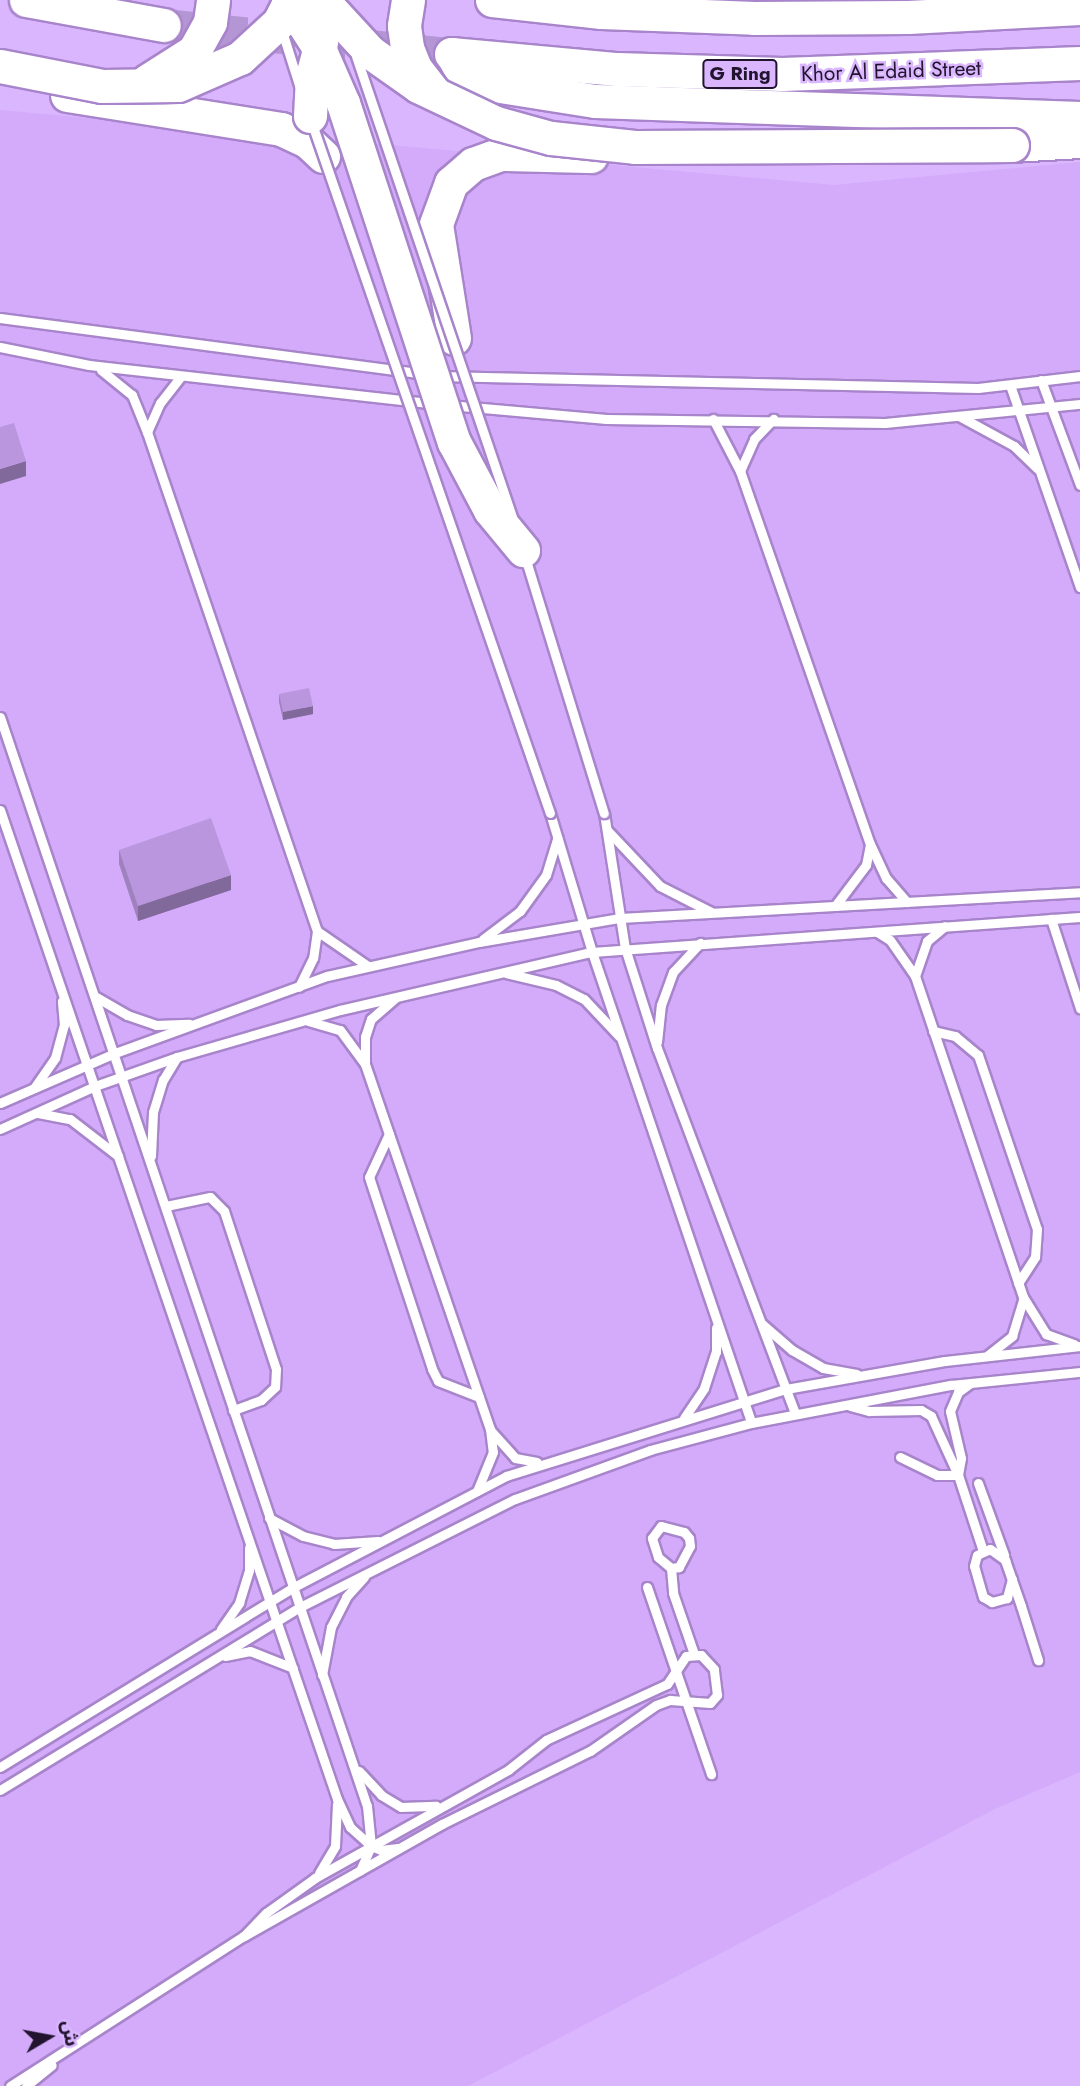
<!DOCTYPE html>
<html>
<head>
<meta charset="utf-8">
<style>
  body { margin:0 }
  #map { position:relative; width:1080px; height:2086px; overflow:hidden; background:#dab6ff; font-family:Jost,"Noto Sans Arabic",sans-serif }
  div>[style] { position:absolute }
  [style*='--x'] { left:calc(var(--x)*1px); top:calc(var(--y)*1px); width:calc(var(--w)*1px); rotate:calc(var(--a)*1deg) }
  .built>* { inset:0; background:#d3abfa }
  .motorway-tunnel>* { height:33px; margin-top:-16.5px; transform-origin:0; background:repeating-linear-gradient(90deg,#b596d5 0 33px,transparent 0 50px) }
  .roads { filter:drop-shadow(2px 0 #a885cb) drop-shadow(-2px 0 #a885cb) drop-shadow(0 2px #a885cb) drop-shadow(0 -2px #a885cb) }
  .service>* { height:9px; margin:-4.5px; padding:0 4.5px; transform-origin:4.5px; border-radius:4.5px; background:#fff }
  .motorway>* { height:33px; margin:-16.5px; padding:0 16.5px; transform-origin:16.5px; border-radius:16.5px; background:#fff }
  .bridges { filter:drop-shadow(2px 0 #a885cb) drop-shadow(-2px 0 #a885cb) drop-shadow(0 2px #a885cb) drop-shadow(0 -2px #a885cb) }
  .service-bridge>* { height:9px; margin:-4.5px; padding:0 4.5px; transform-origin:4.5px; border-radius:4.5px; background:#fff }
  .motorway-bridge>* { height:33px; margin:-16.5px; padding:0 16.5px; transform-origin:16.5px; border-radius:16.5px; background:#fff }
  .wall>* { inset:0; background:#9f81be }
  .shaded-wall>* { inset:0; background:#82699b }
  .building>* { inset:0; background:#b996dd }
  span { translate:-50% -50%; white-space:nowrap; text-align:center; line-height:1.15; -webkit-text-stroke:5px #dab6ff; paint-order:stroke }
  .shield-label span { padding:2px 5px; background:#dab6ff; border:2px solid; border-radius:5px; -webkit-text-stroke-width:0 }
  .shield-label { font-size:19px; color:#22142f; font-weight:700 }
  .street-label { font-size:21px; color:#22142f }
  .north { position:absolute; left:14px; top:2002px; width:70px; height:70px; -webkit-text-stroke:5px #dab6ff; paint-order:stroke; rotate:80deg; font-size:19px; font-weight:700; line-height:28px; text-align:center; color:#22142f }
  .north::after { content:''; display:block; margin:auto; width:24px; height:32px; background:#22142f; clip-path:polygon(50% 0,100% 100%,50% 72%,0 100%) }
</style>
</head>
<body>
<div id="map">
  <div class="built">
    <div style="clip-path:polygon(0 110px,834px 185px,1080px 162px,1080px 1772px,995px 1809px,468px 2086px,0 2086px)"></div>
  </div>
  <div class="motorway-tunnel">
    <div style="--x:164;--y:25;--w:288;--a:5.8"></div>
  </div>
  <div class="roads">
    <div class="service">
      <div style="--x:0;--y:318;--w:429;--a:7.5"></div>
      <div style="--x:0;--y:347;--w:91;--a:11.4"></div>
      <div style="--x:89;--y:365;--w:348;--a:6.4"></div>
      <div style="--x:101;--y:370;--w:40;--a:39"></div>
      <div style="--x:132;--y:395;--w:40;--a:68"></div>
      <div style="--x:147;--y:432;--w:527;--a:71.19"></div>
      <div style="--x:317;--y:931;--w:27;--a:98"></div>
      <div style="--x:313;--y:958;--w:32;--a:116"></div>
      <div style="--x:439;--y:376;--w:539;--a:1.28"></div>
      <div style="--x:978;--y:388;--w:103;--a:-6.7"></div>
      <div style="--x:1041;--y:380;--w:112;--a:69.6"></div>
      <div style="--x:1010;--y:385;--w:214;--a:70.9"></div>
      <div style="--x:449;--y:405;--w:158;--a:5.1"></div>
      <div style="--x:606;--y:419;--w:279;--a:0.8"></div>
      <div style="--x:885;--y:423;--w:196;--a:-5.6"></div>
      <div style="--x:959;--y:416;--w:63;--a:28.6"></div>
      <div style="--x:1014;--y:446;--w:32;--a:44"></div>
      <div style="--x:713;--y:419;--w:59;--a:62.6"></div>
      <div style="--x:740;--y:471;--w:395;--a:70.8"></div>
      <div style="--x:870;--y:844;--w:38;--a:65"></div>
      <div style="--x:886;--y:878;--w:32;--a:49"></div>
      <div style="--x:147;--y:432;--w:32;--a:-66"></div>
      <div style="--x:160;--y:403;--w:33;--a:-52"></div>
      <div style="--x:740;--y:471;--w:35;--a:-66"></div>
      <div style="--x:754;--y:439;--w:28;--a:-46"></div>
      <div style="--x:0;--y:717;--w:1149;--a:71.38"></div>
      <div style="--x:367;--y:1806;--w:40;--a:84.3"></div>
      <div style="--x:371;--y:1846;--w:27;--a:114"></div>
      <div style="--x:0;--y:810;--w:1045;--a:71.18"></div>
      <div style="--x:337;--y:1799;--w:31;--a:65"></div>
      <div style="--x:350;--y:1827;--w:28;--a:42"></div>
      <div style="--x:371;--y:1846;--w:11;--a:22"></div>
      <div style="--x:381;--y:1850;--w:17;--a:-7"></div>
      <div style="--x:550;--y:813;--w:145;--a:73.2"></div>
      <div style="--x:592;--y:952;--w:497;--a:71.3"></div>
      <div style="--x:604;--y:813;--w:137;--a:81.2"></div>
      <div style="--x:625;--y:948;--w:105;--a:72.3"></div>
      <div style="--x:657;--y:1048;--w:391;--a:69.3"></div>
      <div style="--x:608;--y:831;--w:76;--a:46.6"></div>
      <div style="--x:660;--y:886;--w:57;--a:27"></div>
      <div style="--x:835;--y:906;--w:51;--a:-52.9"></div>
      <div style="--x:866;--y:865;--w:20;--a:-79"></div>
      <div style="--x:1051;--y:919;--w:94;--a:72"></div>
      <div style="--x:317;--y:931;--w:62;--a:34.5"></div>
      <div style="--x:877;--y:932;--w:15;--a:32"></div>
      <div style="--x:890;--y:940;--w:44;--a:55.2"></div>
      <div style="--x:915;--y:976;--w:339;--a:71.4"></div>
      <div style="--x:1023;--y:1297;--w:44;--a:58.1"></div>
      <div style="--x:1046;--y:1334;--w:30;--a:20"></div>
      <div style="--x:483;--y:939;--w:46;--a:-37.1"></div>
      <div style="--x:520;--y:911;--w:44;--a:-54.2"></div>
      <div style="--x:546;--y:875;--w:39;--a:-73"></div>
      <div style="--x:506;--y:973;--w:51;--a:13.5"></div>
      <div style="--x:556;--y:985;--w:31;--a:27"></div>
      <div style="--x:584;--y:999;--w:51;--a:46.6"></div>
      <div style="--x:915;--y:976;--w:37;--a:-71"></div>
      <div style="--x:927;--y:941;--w:23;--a:-40"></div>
      <div style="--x:96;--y:997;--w:36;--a:30"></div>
      <div style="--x:127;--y:1015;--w:31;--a:19"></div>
      <div style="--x:156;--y:1025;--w:33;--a:-2"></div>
      <div style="--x:308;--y:1021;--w:33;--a:16"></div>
      <div style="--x:340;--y:1030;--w:42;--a:53.7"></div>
      <div style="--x:365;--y:1064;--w:386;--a:71.1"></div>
      <div style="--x:490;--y:1429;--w:23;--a:83"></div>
      <div style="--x:493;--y:1452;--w:42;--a:112.3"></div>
      <div style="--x:933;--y:1031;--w:23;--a:13"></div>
      <div style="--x:955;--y:1036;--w:30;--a:40"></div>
      <div style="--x:978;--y:1055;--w:184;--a:71.3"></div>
      <div style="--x:1037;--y:1229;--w:28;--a:94"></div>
      <div style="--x:1035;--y:1257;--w:31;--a:123"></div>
      <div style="--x:657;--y:1042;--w:37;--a:-84"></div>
      <div style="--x:661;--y:1005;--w:35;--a:-70"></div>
      <div style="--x:673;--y:972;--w:40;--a:-47"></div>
      <div style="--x:365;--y:1063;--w:26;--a:-90"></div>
      <div style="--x:365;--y:1037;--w:19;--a:-72"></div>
      <div style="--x:371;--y:1019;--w:32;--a:-41"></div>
      <div style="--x:34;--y:1088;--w:37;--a:-55"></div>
      <div style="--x:55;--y:1058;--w:34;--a:-75"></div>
      <div style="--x:64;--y:1025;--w:24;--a:-95"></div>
      <div style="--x:0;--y:1103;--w:125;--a:-23.5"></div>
      <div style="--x:115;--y:1053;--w:226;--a:-20"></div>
      <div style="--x:327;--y:976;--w:156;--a:-12.6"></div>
      <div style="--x:479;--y:942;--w:143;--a:-9.7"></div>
      <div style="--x:620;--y:918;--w:461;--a:-3.2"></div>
      <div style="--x:38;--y:1113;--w:33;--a:11"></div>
      <div style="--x:70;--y:1119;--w:61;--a:37.6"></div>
      <div style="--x:0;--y:1129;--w:104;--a:-24.4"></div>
      <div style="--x:95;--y:1086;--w:87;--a:-19.5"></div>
      <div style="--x:177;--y:1057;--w:170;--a:-16.1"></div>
      <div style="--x:340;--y:1010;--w:259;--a:-13"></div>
      <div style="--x:592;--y:952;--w:489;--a:-4.1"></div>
      <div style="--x:389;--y:1134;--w:47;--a:114.9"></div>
      <div style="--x:369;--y:1177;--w:202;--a:71.8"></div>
      <div style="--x:432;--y:1369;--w:13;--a:63"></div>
      <div style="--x:438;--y:1381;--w:44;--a:21.3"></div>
      <div style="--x:151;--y:1156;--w:44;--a:-87.4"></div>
      <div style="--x:153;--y:1112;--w:34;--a:-73"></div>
      <div style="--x:163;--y:1080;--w:27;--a:-59"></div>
      <div style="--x:166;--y:1206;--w:45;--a:-11.6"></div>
      <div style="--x:210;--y:1197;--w:20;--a:45"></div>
      <div style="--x:224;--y:1211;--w:166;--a:71.8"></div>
      <div style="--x:276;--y:1369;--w:18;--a:93"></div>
      <div style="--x:275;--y:1387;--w:19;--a:137"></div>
      <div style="--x:261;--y:1400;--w:30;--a:160"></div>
      <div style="--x:762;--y:1324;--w:40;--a:41"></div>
      <div style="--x:792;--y:1350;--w:36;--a:30"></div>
      <div style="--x:823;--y:1368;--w:34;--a:10"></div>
      <div style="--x:988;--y:1355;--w:31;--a:-38"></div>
      <div style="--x:1012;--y:1336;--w:39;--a:-73"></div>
      <div style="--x:850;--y:1406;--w:20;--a:15"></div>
      <div style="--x:869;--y:1411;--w:52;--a:-1.1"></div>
      <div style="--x:921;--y:1410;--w:12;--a:31"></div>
      <div style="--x:931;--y:1416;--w:65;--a:65.4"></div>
      <div style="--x:958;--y:1475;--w:17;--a:-80"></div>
      <div style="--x:961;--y:1458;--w:48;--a:-103.2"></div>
      <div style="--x:950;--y:1411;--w:21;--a:-67"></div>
      <div style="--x:958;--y:1392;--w:14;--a:-36"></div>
      <div style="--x:684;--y:1418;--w:36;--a:-56"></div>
      <div style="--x:704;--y:1388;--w:38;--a:-72"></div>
      <div style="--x:716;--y:1352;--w:24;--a:-90"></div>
      <div style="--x:491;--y:1431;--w:36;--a:48"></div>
      <div style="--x:515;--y:1458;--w:22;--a:10"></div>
      <div style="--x:900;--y:1457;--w:41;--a:25.9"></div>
      <div style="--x:937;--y:1475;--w:21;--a:0"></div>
      <div style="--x:958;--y:1475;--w:80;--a:71.8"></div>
      <div style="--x:978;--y:1483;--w:77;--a:70.1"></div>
      <div style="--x:269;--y:1518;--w:38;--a:28"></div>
      <div style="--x:303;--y:1536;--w:32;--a:14"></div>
      <div style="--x:334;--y:1544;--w:44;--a:-3.9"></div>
      <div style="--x:661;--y:1526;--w:24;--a:15"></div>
      <div style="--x:684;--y:1532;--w:8;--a:50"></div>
      <div style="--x:689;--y:1538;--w:8;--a:83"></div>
      <div style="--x:690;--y:1546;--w:24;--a:118"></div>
      <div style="--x:679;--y:1567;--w:8;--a:173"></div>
      <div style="--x:671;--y:1568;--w:17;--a:-140"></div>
      <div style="--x:658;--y:1557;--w:20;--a:-108"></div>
      <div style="--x:652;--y:1538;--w:15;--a:-53"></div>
      <div style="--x:671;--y:1568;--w:25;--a:85"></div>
      <div style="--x:673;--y:1593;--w:65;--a:71"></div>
      <div style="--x:1012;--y:1579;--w:20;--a:105"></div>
      <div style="--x:1007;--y:1598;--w:16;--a:165"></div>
      <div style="--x:992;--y:1602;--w:10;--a:-151"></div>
      <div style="--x:983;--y:1597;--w:32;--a:-106"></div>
      <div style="--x:974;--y:1566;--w:11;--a:-75"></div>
      <div style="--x:977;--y:1555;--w:14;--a:-25"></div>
      <div style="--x:990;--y:1549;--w:19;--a:36"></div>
      <div style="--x:1005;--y:1560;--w:49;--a:70.8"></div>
      <div style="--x:1021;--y:1606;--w:57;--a:72.5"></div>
      <div style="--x:647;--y:1587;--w:198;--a:71.1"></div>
      <div style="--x:221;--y:1629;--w:32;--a:-55"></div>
      <div style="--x:239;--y:1603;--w:34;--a:-73"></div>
      <div style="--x:249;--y:1570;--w:22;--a:-90"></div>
      <div style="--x:225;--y:1656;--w:25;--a:-11"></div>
      <div style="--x:250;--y:1651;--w:46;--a:21.6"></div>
      <div style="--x:322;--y:1675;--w:49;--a:-79.4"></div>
      <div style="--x:331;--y:1627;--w:34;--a:-63"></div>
      <div style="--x:346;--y:1597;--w:27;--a:-48"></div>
      <div style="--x:0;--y:1767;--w:342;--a:-31.5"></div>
      <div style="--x:292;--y:1588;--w:242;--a:-27.6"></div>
      <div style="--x:506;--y:1476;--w:293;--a:-17.3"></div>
      <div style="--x:786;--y:1389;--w:161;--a:-10"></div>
      <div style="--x:945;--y:1361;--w:136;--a:-6.3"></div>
      <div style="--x:359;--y:1771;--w:33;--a:47"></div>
      <div style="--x:381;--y:1795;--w:23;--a:31"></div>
      <div style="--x:401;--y:1807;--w:35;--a:-2"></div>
      <div style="--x:0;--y:1790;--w:349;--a:-31.4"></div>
      <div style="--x:298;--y:1608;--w:243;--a:-26.7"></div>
      <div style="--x:515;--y:1499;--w:144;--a:-19.9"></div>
      <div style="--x:650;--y:1450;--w:105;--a:-15"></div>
      <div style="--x:751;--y:1423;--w:204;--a:-10.8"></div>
      <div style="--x:951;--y:1385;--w:130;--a:-5.8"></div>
      <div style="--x:319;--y:1873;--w:31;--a:-59"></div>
      <div style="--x:335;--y:1846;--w:42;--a:-87.3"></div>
      <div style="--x:10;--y:2086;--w:278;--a:-32.7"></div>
      <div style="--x:244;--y:1936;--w:227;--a:-29.5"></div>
      <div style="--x:442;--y:1824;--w:165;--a:-26.3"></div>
      <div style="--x:590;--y:1751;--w:80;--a:-34.9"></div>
      <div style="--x:656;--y:1705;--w:15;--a:-20"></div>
      <div style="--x:670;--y:1700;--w:40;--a:4.3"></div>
      <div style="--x:710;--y:1703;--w:11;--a:-49"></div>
      <div style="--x:717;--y:1695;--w:26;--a:-97"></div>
      <div style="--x:714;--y:1669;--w:19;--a:-133"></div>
      <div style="--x:701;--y:1655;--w:15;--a:176"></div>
      <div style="--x:686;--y:1656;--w:34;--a:124"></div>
      <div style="--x:667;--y:1684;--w:133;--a:155.2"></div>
      <div style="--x:546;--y:1740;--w:48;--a:141.7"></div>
      <div style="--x:508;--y:1770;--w:221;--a:150.8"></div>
      <div style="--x:315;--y:1878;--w:60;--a:144.5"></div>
      <div style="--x:266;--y:1913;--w:32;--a:134"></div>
      <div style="--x:26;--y:2086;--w:33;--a:-39"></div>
    </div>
    <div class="motorway">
      <div style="--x:26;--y:0;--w:140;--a:10.3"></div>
      <div style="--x:492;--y:0;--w:110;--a:6.3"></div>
      <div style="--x:601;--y:12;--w:153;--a:2.2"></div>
      <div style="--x:754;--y:18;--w:154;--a:-0.4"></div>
      <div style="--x:908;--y:17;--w:172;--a:-3"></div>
      <div style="--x:451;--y:54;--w:167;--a:5.2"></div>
      <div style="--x:617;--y:69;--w:165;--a:1.7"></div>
      <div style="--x:782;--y:74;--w:298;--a:-2.1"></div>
      <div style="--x:452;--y:54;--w:18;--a:61"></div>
      <div style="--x:461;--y:70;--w:24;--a:33"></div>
      <div style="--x:481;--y:83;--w:115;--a:9"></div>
      <div style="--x:595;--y:101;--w:485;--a:2"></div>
      <div style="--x:67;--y:95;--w:217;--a:9"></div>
      <div style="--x:281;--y:129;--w:29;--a:25"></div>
      <div style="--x:307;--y:141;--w:22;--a:43"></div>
      <div style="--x:1012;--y:145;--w:68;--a:-3.4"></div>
      <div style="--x:454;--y:338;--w:115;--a:-99"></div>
      <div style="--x:436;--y:224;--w:44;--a:-69.9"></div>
      <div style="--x:451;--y:183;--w:29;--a:-41"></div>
      <div style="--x:473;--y:164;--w:30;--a:-20"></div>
      <div style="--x:501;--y:154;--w:90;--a:1.3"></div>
    </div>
  </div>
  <div class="bridges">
    <div class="service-bridge">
      <div style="--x:281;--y:28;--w:60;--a:72.5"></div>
      <div style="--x:356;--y:56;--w:487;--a:71.3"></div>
      <div style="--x:311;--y:121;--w:732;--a:70.95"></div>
      <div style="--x:525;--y:557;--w:268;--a:72.9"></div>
    </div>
    <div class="motorway-bridge">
      <div style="--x:288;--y:0;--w:57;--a:57.1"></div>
      <div style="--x:319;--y:48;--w:60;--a:66.4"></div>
      <div style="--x:343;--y:103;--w:357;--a:71.9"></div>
      <div style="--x:454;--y:442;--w:77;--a:62.1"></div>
      <div style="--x:490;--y:510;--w:52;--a:50.5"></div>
      <div style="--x:322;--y:0;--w:71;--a:47.3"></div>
      <div style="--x:370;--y:52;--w:59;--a:35.3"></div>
      <div style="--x:418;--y:86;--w:86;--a:25.4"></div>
      <div style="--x:496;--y:123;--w:57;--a:15.3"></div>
      <div style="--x:551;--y:138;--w:84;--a:6.1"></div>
      <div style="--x:635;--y:147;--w:377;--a:-0.3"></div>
      <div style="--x:408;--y:0;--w:26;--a:99"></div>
      <div style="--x:404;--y:26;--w:22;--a:82"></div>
      <div style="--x:407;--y:48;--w:22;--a:68"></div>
      <div style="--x:415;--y:68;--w:29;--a:52"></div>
      <div style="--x:0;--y:66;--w:104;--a:11.1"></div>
      <div style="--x:102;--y:86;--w:76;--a:-0.8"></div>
      <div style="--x:178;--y:85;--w:68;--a:-23.5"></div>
      <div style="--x:240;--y:58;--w:53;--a:-42.7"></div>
      <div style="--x:279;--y:22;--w:25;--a:-63"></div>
      <div style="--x:147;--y:81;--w:56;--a:-32.6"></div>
      <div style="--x:194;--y:51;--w:33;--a:-61"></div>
      <div style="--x:210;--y:22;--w:22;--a:-82"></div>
      <div style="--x:310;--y:116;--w:40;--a:-87.1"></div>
      <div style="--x:312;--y:76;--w:35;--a:-75"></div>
    </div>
  </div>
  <div class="wall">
    <div style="clip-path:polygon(279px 694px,313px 714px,283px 720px,279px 702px)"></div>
    <div style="clip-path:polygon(119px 850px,231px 890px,138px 921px,119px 864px)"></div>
  </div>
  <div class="shaded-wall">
    <div style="clip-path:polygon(26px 461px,26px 476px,0 484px,0 469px)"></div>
    <div style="clip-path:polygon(313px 706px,313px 714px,283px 720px,283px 712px)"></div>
    <div style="clip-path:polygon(231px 875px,231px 890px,138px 921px,138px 906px)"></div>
  </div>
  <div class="building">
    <div style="clip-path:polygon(14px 423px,26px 461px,0 469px,0 427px)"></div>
    <div style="clip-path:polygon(309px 688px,313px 706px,283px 712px,279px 694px)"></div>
    <div style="clip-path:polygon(211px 818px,231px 875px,138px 906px,119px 850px)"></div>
  </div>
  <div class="shield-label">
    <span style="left:740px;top:74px">G Ring</span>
  </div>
  <div class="street-label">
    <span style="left:891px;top:71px;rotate:-2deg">Khor Al Edaid Street</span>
  </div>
  <div class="north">ش</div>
</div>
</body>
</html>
